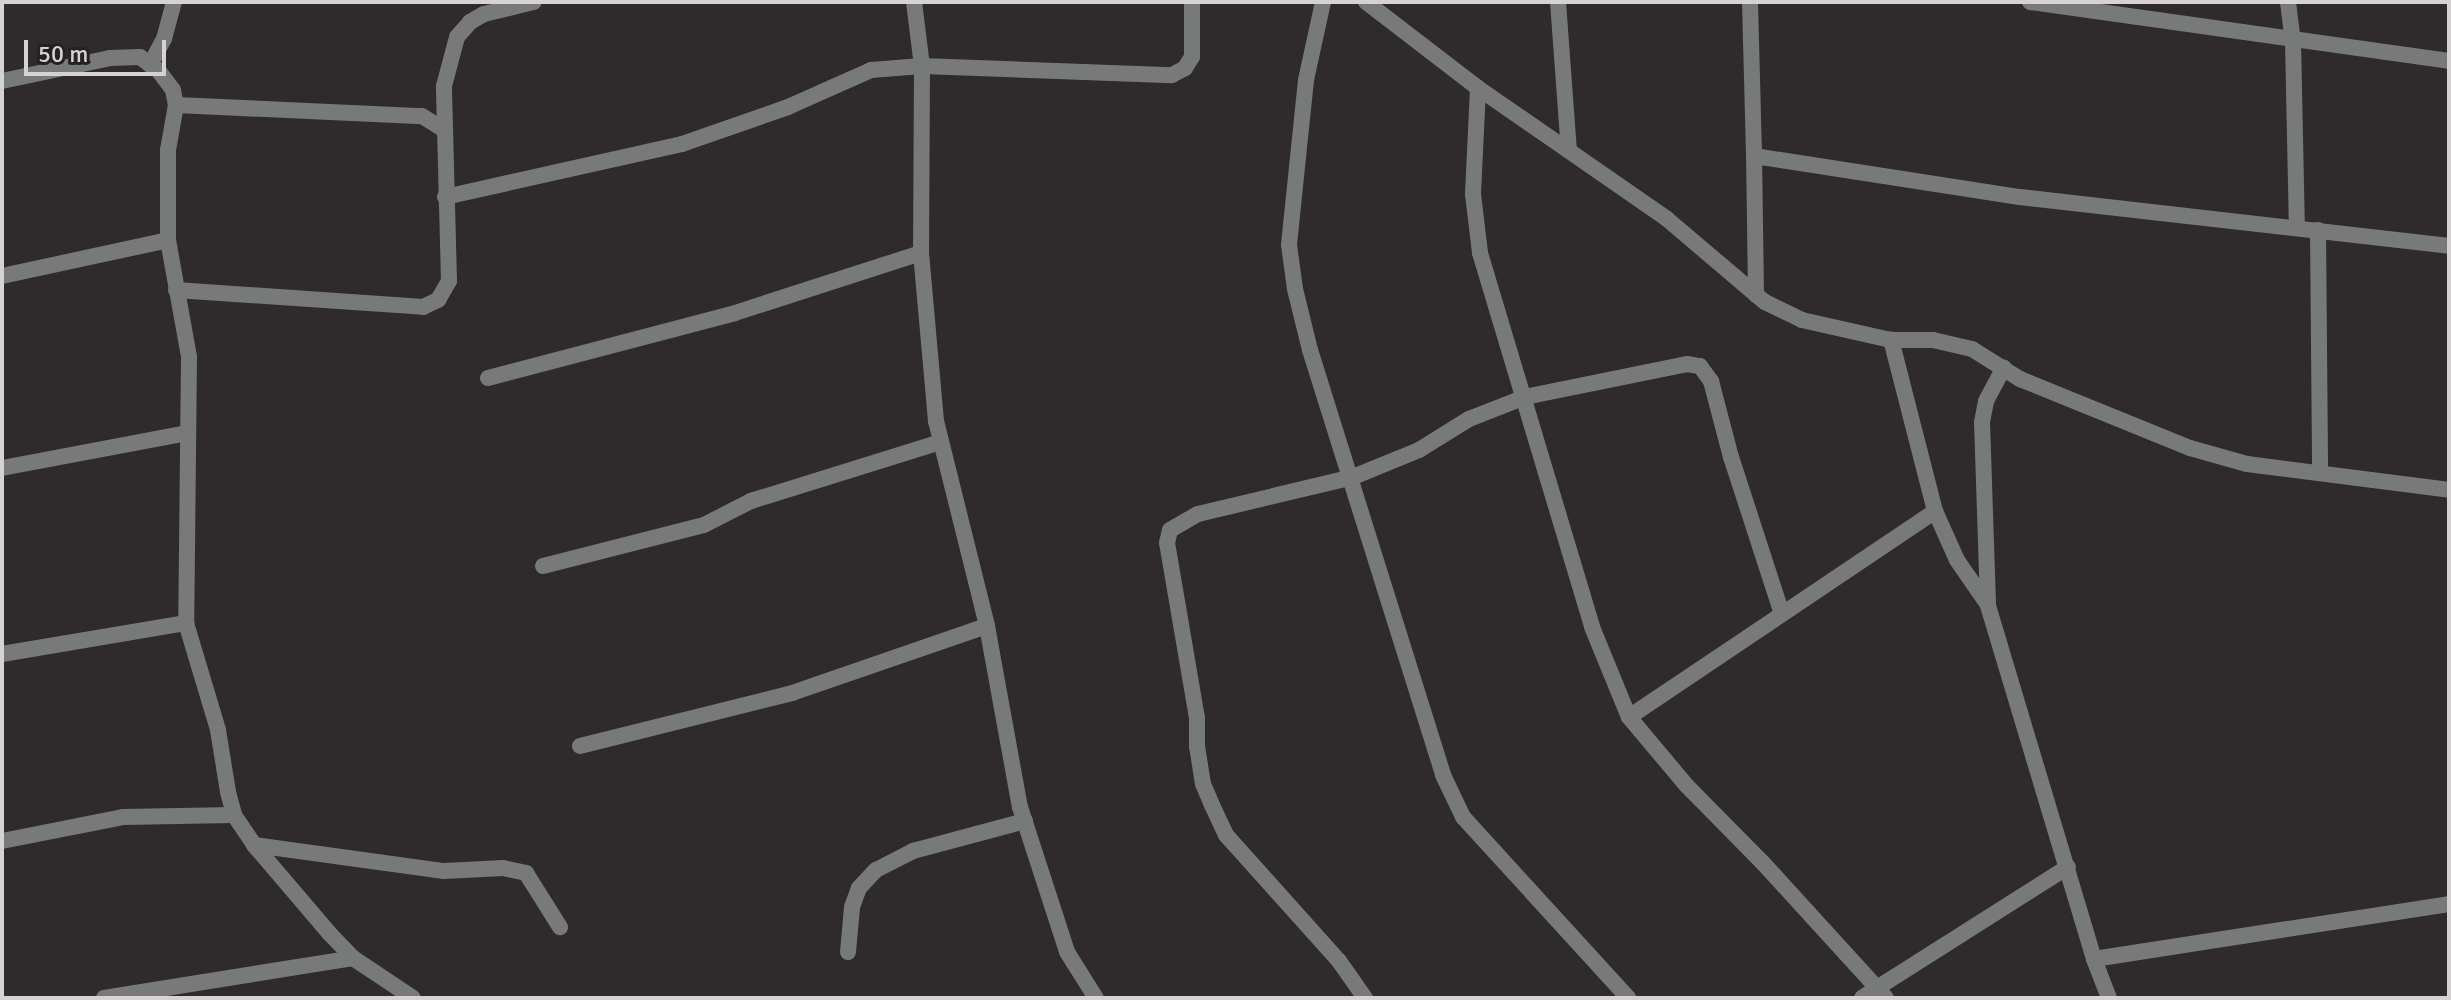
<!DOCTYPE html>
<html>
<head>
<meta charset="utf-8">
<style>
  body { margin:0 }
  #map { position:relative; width:2451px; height:1000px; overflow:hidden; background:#2f2a2c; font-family:Signika,sans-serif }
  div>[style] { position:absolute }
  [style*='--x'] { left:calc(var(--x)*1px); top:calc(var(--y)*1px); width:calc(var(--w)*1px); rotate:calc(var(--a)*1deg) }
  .minor>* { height:16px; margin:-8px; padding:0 8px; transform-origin:8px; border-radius:8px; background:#777a79 }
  span { translate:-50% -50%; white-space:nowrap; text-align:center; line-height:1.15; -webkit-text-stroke:7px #252023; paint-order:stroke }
  .frame { position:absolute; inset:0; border:4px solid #d6d2d4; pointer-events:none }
  .scale { position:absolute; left:24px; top:40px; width:142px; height:36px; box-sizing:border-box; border:4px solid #d6d2d4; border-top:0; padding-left:10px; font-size:24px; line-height:28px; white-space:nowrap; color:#d6d2d4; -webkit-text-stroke:6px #252023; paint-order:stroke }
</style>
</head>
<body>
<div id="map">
  <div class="minor">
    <div style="--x:914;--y:2;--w:64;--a:82.9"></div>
    <div style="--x:922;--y:66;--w:187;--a:90.3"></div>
    <div style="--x:921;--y:253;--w:169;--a:84.9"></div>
    <div style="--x:936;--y:421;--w:211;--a:76"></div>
    <div style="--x:987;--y:626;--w:184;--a:79.7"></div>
    <div style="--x:1020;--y:807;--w:152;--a:72"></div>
    <div style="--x:1067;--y:952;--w:54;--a:57.8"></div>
    <div style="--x:1323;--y:2;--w:80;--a:102.3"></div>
    <div style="--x:1306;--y:80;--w:166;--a:95.9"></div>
    <div style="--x:1289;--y:245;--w:44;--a:82.2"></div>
    <div style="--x:1295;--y:289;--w:63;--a:76.2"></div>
    <div style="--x:1310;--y:350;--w:445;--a:72.6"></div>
    <div style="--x:1443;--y:775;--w:47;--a:64.5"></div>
    <div style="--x:1463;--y:817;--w:245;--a:47.6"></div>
    <div style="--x:1366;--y:2;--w:141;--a:37.5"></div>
    <div style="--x:1478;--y:88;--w:230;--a:34.7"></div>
    <div style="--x:1667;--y:219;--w:128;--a:40.3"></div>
    <div style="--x:1765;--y:302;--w:41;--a:25.9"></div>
    <div style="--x:1802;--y:320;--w:91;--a:12.7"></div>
    <div style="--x:1558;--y:2;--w:149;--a:85.8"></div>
    <div style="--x:1750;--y:2;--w:154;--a:88.5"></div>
    <div style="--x:2030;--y:2;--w:423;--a:8"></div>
    <div style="--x:2288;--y:2;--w:39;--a:83"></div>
    <div style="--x:2293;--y:41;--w:186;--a:88.8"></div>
    <div style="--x:150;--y:65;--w:30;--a:-62"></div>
    <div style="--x:164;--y:39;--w:38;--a:-75"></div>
    <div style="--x:2;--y:81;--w:110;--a:-12"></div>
    <div style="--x:110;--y:58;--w:30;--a:-2"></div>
    <div style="--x:140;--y:57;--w:22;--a:36"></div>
    <div style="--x:158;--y:70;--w:25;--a:53"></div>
    <div style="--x:173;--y:90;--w:15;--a:79"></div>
    <div style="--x:176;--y:105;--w:46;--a:100.1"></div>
    <div style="--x:168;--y:150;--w:90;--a:90"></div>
    <div style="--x:168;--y:240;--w:119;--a:79.8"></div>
    <div style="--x:189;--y:357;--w:266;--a:90.6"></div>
    <div style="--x:186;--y:623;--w:112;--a:73.3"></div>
    <div style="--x:218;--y:730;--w:63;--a:80.8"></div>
    <div style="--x:228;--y:792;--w:24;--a:75"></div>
    <div style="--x:234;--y:815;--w:36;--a:56"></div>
    <div style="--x:254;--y:845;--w:117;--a:49.5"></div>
    <div style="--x:330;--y:934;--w:33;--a:46"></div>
    <div style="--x:353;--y:958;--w:72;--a:33.7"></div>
    <div style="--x:1478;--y:88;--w:106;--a:92.7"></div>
    <div style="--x:1473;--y:194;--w:59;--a:83.2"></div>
    <div style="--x:1480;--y:253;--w:390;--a:73.3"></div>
    <div style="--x:1592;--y:627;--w:97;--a:67.7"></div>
    <div style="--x:1629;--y:717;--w:369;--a:-33.9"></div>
    <div style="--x:176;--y:105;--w:246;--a:2.6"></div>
    <div style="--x:422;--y:116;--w:25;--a:32"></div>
    <div style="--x:445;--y:197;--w:243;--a:-12.6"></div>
    <div style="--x:682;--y:144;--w:112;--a:-19.2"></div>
    <div style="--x:788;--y:107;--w:91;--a:-24"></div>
    <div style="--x:871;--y:70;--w:51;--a:-4.5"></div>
    <div style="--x:922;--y:66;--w:250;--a:2.1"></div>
    <div style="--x:1172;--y:75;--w:15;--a:-28"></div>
    <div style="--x:1185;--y:68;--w:13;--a:-58"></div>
    <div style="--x:1192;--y:57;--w:55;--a:-90"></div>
    <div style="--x:2318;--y:230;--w:243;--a:89.5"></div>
    <div style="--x:2;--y:276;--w:170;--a:-12.2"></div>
    <div style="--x:176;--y:290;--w:248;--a:3.9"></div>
    <div style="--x:423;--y:307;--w:17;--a:-25"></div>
    <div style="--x:438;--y:300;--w:22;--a:-60"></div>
    <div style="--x:449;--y:281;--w:195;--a:-91.5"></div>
    <div style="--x:444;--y:86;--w:51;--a:-75.1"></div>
    <div style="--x:457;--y:37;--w:20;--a:-49"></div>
    <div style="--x:470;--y:22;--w:16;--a:-30"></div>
    <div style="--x:484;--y:14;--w:51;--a:-13.5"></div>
    <div style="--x:1756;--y:295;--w:139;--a:-90.8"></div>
    <div style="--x:1754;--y:156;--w:269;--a:8.8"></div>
    <div style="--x:2020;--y:197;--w:432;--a:6.5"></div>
    <div style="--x:488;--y:378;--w:255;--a:-14.7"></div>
    <div style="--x:735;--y:313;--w:195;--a:-17.9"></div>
    <div style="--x:2;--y:468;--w:188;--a:-10.7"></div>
    <div style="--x:543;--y:566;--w:166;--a:-14.3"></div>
    <div style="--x:704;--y:525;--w:53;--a:-27.1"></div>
    <div style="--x:751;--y:501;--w:199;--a:-17.3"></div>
    <div style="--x:1988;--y:603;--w:181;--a:-91.9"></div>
    <div style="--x:1982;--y:422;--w:21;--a:-79"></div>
    <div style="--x:1986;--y:401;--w:38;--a:-62"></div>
    <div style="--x:2;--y:654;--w:187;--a:-9.6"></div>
    <div style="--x:1629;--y:717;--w:90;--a:50"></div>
    <div style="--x:1687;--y:786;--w:108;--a:45.4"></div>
    <div style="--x:1763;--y:863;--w:169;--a:47.6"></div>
    <div style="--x:1877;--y:988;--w:226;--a:-32.4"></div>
    <div style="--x:580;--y:746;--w:219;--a:-14"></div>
    <div style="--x:792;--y:693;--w:206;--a:-19"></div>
    <div style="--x:2;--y:841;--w:123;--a:-11.2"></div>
    <div style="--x:123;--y:817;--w:111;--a:-1"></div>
    <div style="--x:254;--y:845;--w:192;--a:7.8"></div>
    <div style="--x:444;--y:871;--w:59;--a:-2.9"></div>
    <div style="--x:503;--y:868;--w:24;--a:12"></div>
    <div style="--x:526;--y:873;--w:64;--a:57.8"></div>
    <div style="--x:848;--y:952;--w:45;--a:-84.9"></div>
    <div style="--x:852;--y:907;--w:20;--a:-70"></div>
    <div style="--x:859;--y:888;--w:25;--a:-47"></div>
    <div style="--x:876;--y:870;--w:42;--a:-27.2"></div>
    <div style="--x:913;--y:851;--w:116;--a:-15"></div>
    <div style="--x:2094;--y:959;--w:370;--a:-106.7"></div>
    <div style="--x:1988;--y:605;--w:55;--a:-124.6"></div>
    <div style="--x:1957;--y:560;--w:54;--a:-114.2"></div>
    <div style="--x:1935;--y:511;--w:177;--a:-104.4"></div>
    <div style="--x:1891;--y:340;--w:42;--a:0"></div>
    <div style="--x:1933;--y:340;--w:40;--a:13"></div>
    <div style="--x:1972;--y:349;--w:57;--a:32"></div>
    <div style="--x:2020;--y:379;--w:183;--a:22.1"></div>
    <div style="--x:2190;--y:448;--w:59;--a:15.7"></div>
    <div style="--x:2247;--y:464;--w:204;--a:7.3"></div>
    <div style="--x:104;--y:998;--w:252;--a:-9.1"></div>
    <div style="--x:1365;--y:998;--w:45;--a:-125.1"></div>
    <div style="--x:1339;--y:961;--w:169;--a:-131.9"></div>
    <div style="--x:1226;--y:835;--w:33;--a:-115"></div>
    <div style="--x:1212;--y:805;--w:23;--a:-113"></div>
    <div style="--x:1203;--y:784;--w:38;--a:-99"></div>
    <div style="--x:1197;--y:746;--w:28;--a:-90"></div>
    <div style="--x:1197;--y:718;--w:178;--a:-99.7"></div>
    <div style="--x:1167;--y:543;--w:13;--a:-77"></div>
    <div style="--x:1170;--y:530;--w:32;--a:-30"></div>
    <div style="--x:1198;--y:514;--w:159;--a:-13.4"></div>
    <div style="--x:1353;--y:477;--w:71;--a:-22.2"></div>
    <div style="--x:1419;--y:450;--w:59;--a:-31.8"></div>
    <div style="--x:1469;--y:419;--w:60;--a:-21.4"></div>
    <div style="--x:1525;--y:397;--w:165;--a:-11.5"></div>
    <div style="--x:1687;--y:364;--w:13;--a:9"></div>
    <div style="--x:1700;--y:366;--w:19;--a:54"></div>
    <div style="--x:1711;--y:381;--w:79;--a:75.3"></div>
    <div style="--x:1731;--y:457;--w:165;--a:72"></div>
    <div style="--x:1862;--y:998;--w:18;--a:-34"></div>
    <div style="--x:1877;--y:988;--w:13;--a:48"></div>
    <div style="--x:2109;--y:998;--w:42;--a:-111"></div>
    <div style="--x:2094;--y:959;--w:359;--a:-8.8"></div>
  </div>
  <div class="frame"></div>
  <div class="scale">50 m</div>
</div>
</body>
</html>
